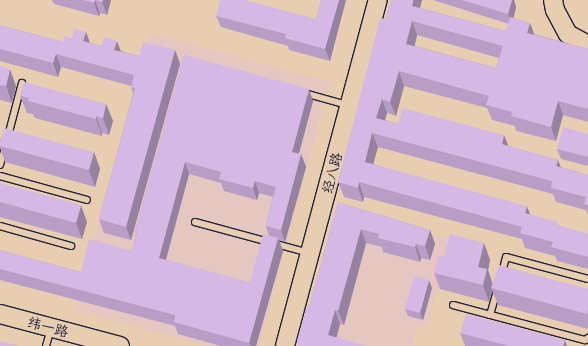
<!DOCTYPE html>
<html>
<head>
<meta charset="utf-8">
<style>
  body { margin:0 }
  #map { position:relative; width:588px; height:346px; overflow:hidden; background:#e8ceb0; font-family:Delius,"LXGW WenKai TC",sans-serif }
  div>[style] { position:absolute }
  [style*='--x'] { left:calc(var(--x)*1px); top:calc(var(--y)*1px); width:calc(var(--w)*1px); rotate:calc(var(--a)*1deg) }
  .built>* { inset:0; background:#e3c7c0 }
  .roads { filter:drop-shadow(1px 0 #22223b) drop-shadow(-1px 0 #22223b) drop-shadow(0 1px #22223b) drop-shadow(0 -1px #22223b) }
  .lane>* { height:6px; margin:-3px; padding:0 3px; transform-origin:3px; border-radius:3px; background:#e8ceb0 }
  .secondary>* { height:18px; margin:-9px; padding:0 9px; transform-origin:9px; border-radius:9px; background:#e8ceb0 }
  .wall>* { inset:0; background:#b89ec5 }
  .shaded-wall>* { inset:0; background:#9681a0 }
  .building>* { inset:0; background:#d6b8e5 }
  span { translate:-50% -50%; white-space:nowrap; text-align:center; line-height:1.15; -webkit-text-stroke:3px #e8ceb0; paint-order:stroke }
  .street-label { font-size:14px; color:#22223b }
</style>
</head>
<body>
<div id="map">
  <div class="built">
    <div style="clip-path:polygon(150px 33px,330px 82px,259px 346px,207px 346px,75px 310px)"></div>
    <div style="clip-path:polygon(339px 208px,451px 239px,427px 328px,418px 325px,412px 346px,301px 346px)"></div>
  </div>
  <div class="roads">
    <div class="lane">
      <div style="--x:304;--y:93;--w:45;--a:15.6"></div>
      <div style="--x:8;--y:136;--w:55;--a:-75.2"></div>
      <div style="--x:0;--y:165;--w:19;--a:-74"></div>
      <div style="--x:0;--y:176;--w:90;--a:15.4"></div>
      <div style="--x:195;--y:222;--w:118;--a:15.2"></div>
      <div style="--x:0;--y:226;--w:74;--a:15.7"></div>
      <div style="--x:502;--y:273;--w:16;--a:-76"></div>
      <div style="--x:506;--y:257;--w:85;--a:15"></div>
      <div style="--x:453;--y:305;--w:137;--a:14.9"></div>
      <div style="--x:585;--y:340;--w:4;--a:-34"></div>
      <div style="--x:490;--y:315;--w:25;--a:-74"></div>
      <div style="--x:46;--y:346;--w:18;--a:-74"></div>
    </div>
    <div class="secondary">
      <div style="--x:553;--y:0;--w:10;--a:79"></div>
      <div style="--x:555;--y:10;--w:27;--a:62"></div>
      <div style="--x:568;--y:34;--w:23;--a:29"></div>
      <div style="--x:0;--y:314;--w:124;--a:14.9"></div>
      <div style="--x:285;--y:346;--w:358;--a:-75"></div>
    </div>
  </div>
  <div class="wall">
    <div style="clip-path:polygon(52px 0,111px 0,107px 15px,100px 13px,99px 16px,54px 4px)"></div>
    <div style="clip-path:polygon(321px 0,346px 0,330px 61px,289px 50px,288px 46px,221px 27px,216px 16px,316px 19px)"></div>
    <div style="clip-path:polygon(evenodd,422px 0,420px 8px,506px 31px,509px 24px,433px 0,514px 0,516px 7px,513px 18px,530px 23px,534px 34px,588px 49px,588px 122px,563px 115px,556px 141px,516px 131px,515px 126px,492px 120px,487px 108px,404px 86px,396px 116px,387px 113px,385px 120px,398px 124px,504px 135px,508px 146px,558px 160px,561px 167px,588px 175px,588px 215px,586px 210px,556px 202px,553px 194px,378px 147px,373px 164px,530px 214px,560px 226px,588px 234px,588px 269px,557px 261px,555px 256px,525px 248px,522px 239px,364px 197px,363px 202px,344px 197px,338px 182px,385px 19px,422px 0,417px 35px,499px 58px,496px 68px,415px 46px,417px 35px)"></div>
    <div style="clip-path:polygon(0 25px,63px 42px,86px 32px,90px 43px,102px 46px,117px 41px,121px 51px,139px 56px,175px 50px,180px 64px,131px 240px,104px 233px,99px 219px,133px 94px,131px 86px,61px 67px,58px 77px,0 61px)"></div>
    <div style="clip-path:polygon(evenodd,184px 55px,313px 101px,299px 154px,301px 154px,306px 167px,285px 242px,279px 240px,283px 251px,256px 346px,221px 346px,178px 334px,175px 326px,0 280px,0 250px,81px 272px,132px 251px,136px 234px,135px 231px,184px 55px,189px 174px,221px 183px,224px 191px,257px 200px,259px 193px,273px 197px,266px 226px,269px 236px,250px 283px,166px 260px,189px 174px)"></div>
    <div style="clip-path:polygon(0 66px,16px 86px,12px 103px,0 100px)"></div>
    <div style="clip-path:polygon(20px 96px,106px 104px,113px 121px,109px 135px,102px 133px,102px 136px,35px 118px,33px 114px,27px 113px)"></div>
    <div style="clip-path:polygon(588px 134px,588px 166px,561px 159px,557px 149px)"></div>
    <div style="clip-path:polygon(0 138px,1px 140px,94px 152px,100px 169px,95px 187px,5px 162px,0 148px)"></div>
    <div style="clip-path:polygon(0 183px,87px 222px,82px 239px,0 217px)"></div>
    <div style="clip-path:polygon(338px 202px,430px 230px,435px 244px,430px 260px,421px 258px,420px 262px,383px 252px,382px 247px,366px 243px,344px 325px,340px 324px,337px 337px,298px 346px,309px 307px)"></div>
    <div style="clip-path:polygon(484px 243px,490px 260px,488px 270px,493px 284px,588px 289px,588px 329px,498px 305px,492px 290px,489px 302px,440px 289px,434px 273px,444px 257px)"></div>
    <div style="clip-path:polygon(432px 288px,423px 320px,408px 316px,405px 309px)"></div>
    <div style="clip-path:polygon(460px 333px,567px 346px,465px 346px)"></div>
  </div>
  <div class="shaded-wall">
    <div style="clip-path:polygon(95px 0,100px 13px,99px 16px,94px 3px)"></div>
    <div style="clip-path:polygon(103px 0,111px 0,107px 15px,102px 2px)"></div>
    <div style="clip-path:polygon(339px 0,346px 0,330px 61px,325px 49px)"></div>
    <div style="clip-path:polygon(413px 0,422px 0,417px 20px,412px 6px)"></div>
    <div style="clip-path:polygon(512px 0,514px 0,516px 7px,512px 25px,508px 14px)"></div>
    <div style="clip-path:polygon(412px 21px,417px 35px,411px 58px,406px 44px)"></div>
    <div style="clip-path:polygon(530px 23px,535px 37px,527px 33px)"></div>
    <div style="clip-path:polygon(86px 32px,91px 46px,83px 41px)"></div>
    <div style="clip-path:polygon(117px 41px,122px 55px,114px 50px)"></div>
    <div style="clip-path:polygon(175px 50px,180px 64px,131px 240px,126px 227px)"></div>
    <div style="clip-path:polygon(56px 54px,61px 67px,58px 77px,53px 63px)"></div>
    <div style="clip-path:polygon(10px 69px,16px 86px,12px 103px,6px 86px)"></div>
    <div style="clip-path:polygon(399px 71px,404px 86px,396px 116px,390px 102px)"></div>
    <div style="clip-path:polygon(309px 89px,313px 101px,296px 164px,292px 152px)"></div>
    <div style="clip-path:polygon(382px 99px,387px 113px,382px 132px,376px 118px)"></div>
    <div style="clip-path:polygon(558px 101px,563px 115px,556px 141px,551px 127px)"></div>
    <div style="clip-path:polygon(106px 104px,113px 121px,109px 135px,103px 118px)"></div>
    <div style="clip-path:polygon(96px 116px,102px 133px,102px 136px,96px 119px)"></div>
    <div style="clip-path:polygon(372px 133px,378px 147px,370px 176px,365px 162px)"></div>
    <div style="clip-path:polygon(504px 135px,510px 150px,502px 144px)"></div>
    <div style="clip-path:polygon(94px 152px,100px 169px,95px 187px,89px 170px)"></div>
    <div style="clip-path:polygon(301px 154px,306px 167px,285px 242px,281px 230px)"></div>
    <div style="clip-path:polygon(558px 160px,563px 174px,556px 166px)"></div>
    <div style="clip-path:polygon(185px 162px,189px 174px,163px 270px,159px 258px)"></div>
    <div style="clip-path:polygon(255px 181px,259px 193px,257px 200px,253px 188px)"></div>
    <div style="clip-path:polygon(359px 182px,364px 197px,363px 202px,358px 188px)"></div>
    <div style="clip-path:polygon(81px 205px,87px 222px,82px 239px,76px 223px)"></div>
    <div style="clip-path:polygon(527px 206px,532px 220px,525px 213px)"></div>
    <div style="clip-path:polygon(361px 229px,366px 243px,344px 325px,338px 311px)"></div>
    <div style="clip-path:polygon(430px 230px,435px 244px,430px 260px,425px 246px)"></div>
    <div style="clip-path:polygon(278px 238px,283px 251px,256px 346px,251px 346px,249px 343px)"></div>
    <div style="clip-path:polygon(484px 243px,490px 260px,488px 270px,493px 286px,491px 288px,492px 290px,489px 302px,483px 285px,478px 267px)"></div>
    <div style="clip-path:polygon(416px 244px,421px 258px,420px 262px,415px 247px)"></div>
    <div style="clip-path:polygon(429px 280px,432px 288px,423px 320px,420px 313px)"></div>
    <div style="clip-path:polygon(335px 310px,340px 324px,334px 346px,328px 335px)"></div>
    <div style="clip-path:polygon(565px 340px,567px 346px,563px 346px)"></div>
  </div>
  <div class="building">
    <div style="clip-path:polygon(83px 0,95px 0,94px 3px)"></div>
    <div style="clip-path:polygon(96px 0,103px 0,102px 2px)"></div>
    <div style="clip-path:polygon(220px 0,245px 0,316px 19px,321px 0,339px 0,325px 49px,285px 38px,286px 34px,216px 16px)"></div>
    <div style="clip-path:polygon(evenodd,391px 0,413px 0,412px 6px,506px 31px,510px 17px,530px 23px,527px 33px,588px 49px,588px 109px,558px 101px,551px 127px,511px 116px,512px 112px,486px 105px,489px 96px,399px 71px,390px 102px,382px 99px,376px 118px,398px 124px,403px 108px,504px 135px,502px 144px,558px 160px,556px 166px,588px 175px,588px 205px,584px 204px,586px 197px,551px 188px,552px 181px,372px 133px,365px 162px,527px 206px,525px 213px,558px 222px,557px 225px,588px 234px,588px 257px,551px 247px,553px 242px,520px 233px,522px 227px,359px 182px,358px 188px,338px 182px,380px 18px,385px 19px,391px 0,412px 21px,503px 46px,496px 68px,406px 44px,412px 21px)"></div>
    <div style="clip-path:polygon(462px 0,512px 0,508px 14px)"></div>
    <div style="clip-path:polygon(0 25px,63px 42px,64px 36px,72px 38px,74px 29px,86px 32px,83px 41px,102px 46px,104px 37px,117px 41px,114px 50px,139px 56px,143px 42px,175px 50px,126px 227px,99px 219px,135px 88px,131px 87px,134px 75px,56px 54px,53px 63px,0 49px)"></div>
    <div style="clip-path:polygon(184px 55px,309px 89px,292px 152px,301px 154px,281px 230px,266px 226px,276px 187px,255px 181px,253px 188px,219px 179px,221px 172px,185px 162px,159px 258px,250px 283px,263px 234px,278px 238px,249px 343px,174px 322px,175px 315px,0 269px,0 250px,81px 272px,89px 239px,132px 251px,137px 231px,135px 231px)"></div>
    <div style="clip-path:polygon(0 66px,10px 69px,6px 86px,0 85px)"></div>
    <div style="clip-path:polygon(24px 82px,106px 104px,103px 118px,96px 116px,96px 119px,28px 101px,29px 98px,20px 96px)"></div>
    <div style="clip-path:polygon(563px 127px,588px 134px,588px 157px,557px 149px)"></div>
    <div style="clip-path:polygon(4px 128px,94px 152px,89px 170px,0 146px,0 143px)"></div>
    <div style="clip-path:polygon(0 183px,81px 205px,76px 223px,0 202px)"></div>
    <div style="clip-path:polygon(338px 202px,430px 230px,425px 246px,416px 244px,415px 247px,378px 238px,379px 234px,361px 229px,338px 311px,335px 310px,328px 335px,367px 346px,298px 346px,297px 341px,307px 306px,309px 307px)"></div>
    <div style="clip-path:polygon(450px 234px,484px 243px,478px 267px,487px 269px,483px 285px,434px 273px,438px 256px,444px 257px)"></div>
    <div style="clip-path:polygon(499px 265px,588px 289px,588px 309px,587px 314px,491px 288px)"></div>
    <div style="clip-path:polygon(414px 276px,429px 280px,420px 313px,405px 309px)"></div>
    <div style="clip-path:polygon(466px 314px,565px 340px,563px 346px,509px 346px,460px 333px)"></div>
    <div style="clip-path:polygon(0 341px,20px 346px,0 346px)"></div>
  </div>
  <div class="street-label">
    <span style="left:332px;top:173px;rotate:-75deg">经八路</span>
    <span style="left:48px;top:327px;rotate:15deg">纬一路</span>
  </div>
</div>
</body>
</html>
